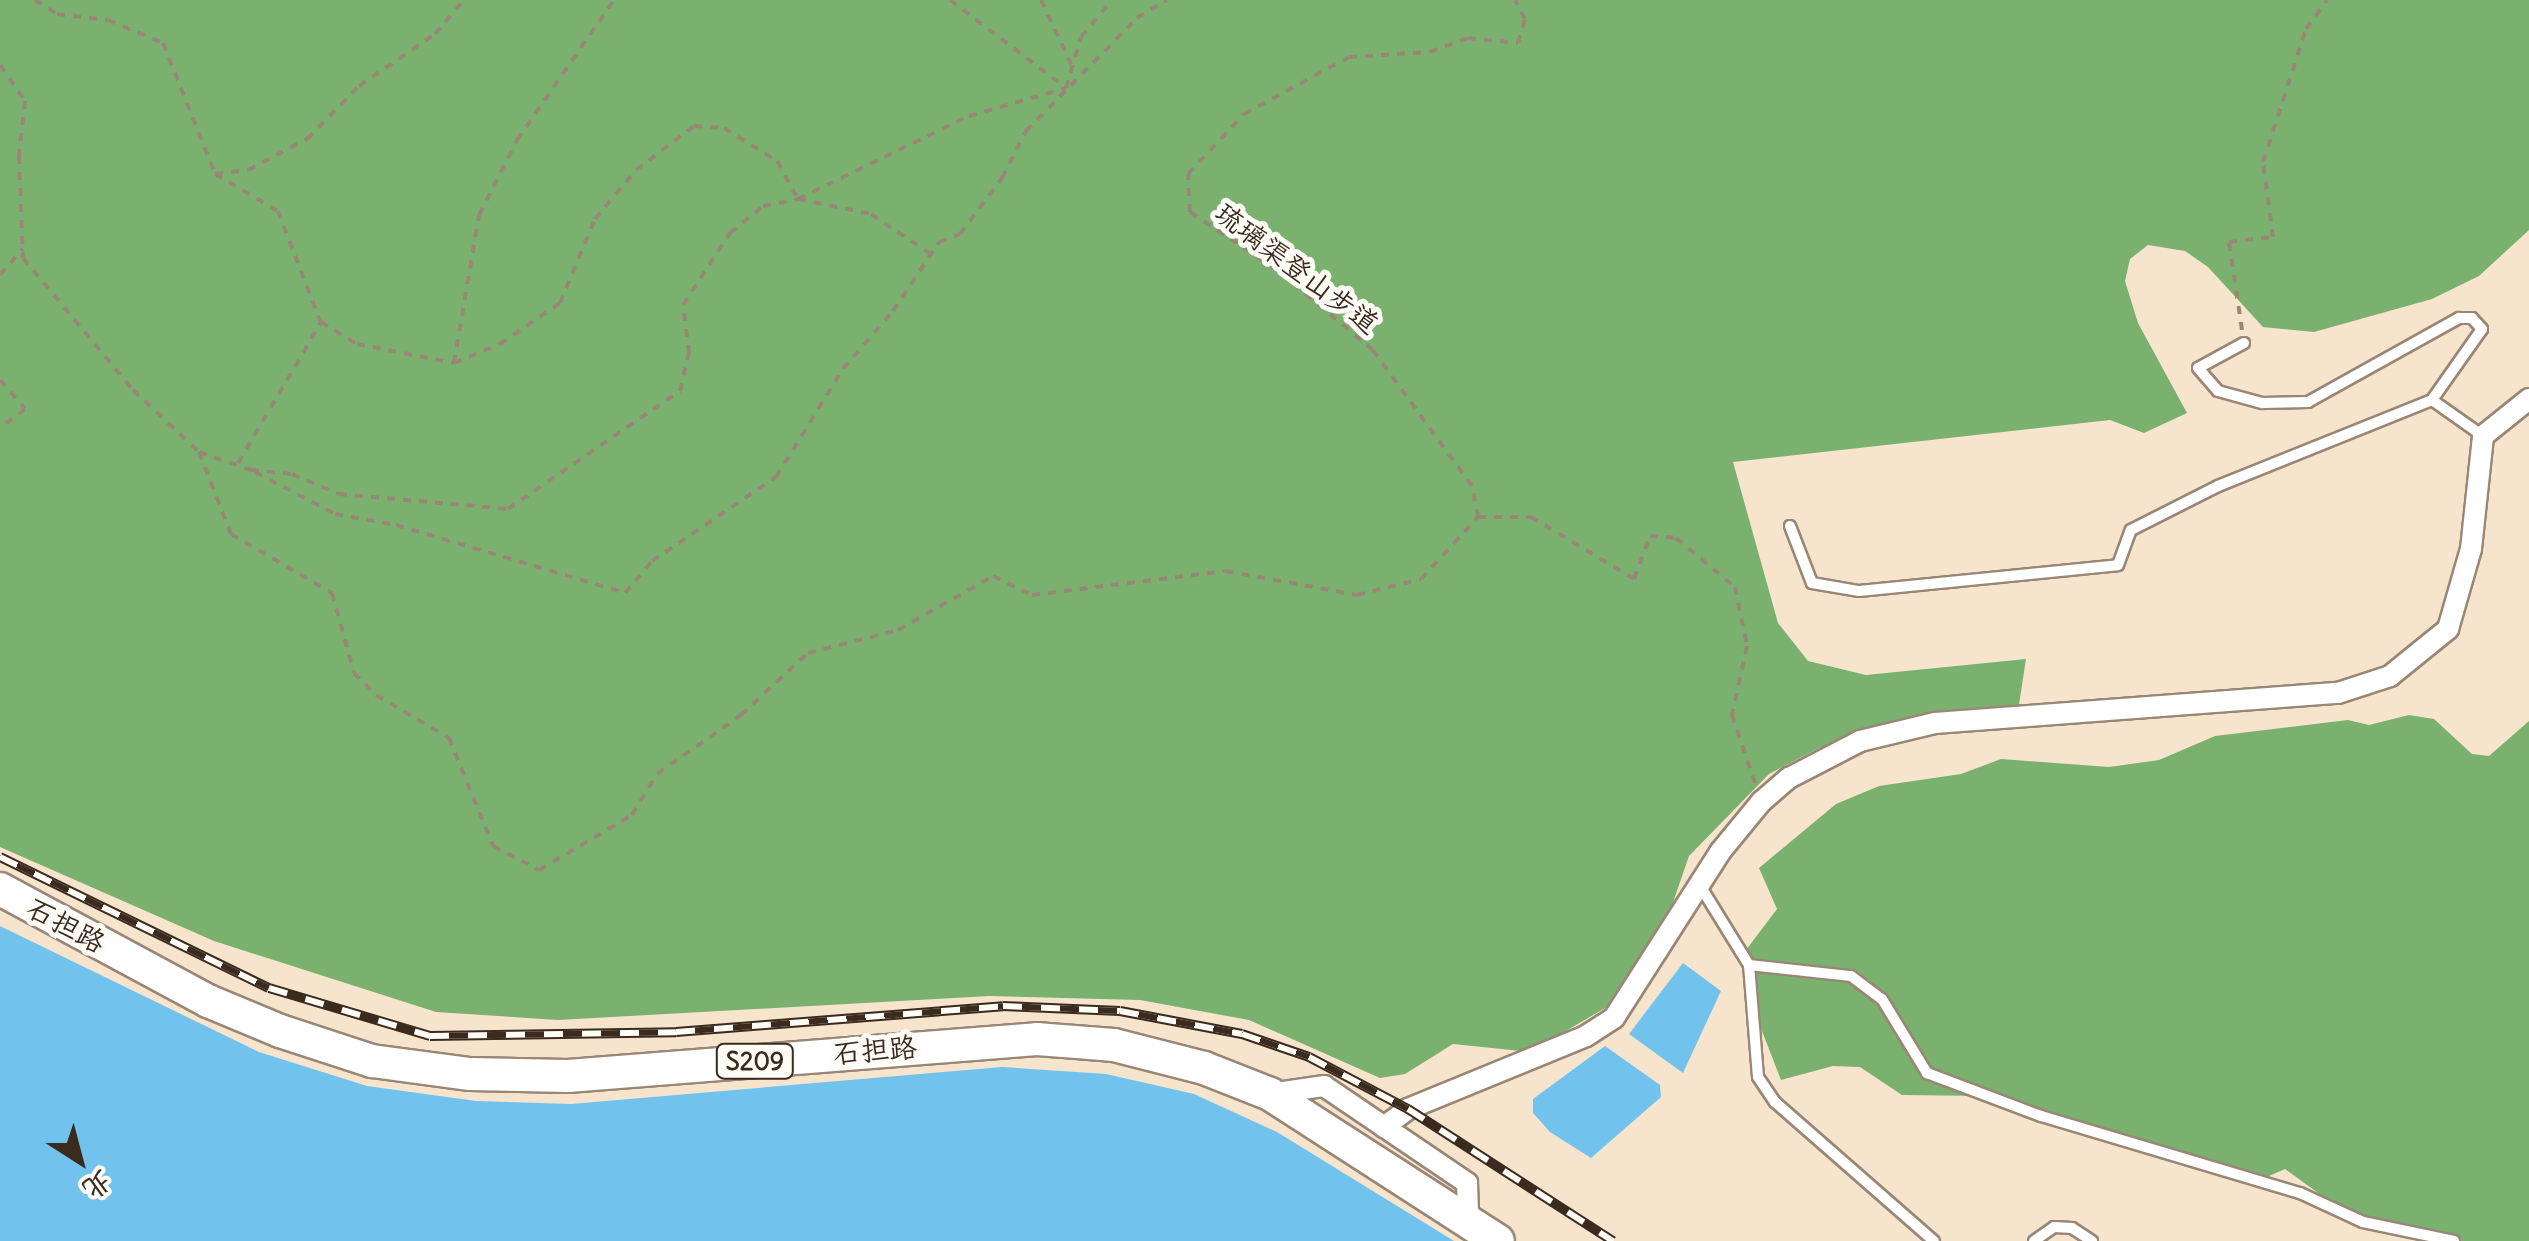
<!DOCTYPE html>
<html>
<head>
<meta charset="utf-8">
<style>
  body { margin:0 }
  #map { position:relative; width:2529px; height:1241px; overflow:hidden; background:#f7e4cd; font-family:Delius,"LXGW WenKai TC",sans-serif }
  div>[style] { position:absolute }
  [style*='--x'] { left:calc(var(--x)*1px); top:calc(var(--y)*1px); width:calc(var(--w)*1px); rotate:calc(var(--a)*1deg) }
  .forest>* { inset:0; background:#7ab16e }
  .water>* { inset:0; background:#71c3ed }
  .path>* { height:4px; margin-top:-2px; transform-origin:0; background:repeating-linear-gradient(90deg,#998776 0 8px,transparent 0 16px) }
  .roads { filter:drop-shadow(2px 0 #998776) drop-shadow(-2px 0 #998776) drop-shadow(0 2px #998776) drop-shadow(0 -2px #998776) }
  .lane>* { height:10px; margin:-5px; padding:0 5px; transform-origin:5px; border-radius:5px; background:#fff }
  .street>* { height:20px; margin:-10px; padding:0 10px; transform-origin:10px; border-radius:10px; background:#fff }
  .primary>* { height:32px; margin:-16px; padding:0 16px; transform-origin:16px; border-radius:16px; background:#fff }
  .rail>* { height:10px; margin-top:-5px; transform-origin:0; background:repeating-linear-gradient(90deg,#fdfcf7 0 19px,#3b2a1e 0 38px); box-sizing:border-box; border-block:2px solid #3b2a1e }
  span { translate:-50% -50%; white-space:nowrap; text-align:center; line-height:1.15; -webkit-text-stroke:10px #fdfcf7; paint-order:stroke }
  .shield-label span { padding:2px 8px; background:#fdfcf7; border:2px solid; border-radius:8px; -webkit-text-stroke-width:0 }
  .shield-label { font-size:25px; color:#3b2a1e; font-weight:700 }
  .street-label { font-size:28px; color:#3b2a1e }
  .north { position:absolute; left:30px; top:1111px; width:100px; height:100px; -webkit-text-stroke:8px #fdfcf7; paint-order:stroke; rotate:144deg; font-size:28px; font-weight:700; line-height:40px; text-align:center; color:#3b2a1e }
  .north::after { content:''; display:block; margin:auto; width:35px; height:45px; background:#3b2a1e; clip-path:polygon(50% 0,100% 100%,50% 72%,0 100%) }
</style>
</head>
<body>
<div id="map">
  <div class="forest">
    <div style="clip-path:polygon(0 0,2529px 0,2529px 230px,2479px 276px,2432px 299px,2314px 332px,2263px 327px,2208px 267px,2185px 251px,2148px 245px,2130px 259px,2125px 281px,2138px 323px,2187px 413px,2144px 433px,2110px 420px,1733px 462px,1778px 623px,1808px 661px,1866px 675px,2026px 659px,2018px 711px,1886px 728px,1819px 748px,1769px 774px,1689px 856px,1650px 969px,1605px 1008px,1530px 1052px,1453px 1044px,1405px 1074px,1380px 1078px,1249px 1020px,1140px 1000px,989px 996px,558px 1020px,436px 1012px,214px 941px,0 847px)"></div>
    <div style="clip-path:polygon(2409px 715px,2434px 719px,2472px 754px,2489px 756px,2529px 721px,2529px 1241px,2426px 1241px,2354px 1219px,2285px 1169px,2253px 1183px,1987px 1096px,1902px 1095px,1860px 1067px,1833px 1066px,1781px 1080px,1748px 995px,1746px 950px,1777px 909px,1759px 868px,1836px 804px,1879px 786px,1961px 774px,2001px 759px,2109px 767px,2159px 760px,2215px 736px,2348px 720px,2369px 725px)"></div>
  </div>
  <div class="water">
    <div style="clip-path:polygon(0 926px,259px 1052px,367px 1086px,476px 1101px,571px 1104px,1002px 1067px,1106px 1074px,1194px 1094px,1277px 1132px,1454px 1241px,0 1241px)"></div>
    <div style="clip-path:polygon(1683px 963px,1721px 991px,1683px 1073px,1629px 1034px)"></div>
    <div style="clip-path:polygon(1605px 1046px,1660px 1085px,1661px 1097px,1591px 1158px,1550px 1132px,1533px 1113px,1533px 1099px)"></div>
  </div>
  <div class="path">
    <div style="--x:35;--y:0;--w:26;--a:32"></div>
    <div style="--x:57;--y:14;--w:51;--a:6.7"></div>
    <div style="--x:108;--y:20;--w:60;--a:22.7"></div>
    <div style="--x:163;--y:43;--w:141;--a:68.3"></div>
    <div style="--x:215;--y:174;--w:33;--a:-7"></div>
    <div style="--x:248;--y:170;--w:67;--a:-27.7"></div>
    <div style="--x:307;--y:139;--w:74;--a:-45.5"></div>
    <div style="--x:359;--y:86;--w:92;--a:-34.4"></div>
    <div style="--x:435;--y:34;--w:45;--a:-49.5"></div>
    <div style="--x:950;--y:0;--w:146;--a:37.2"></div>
    <div style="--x:1041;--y:0;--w:71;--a:64.9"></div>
    <div style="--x:0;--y:65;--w:44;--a:55.2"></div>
    <div style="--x:25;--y:101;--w:55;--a:96.2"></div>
    <div style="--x:19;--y:156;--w:102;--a:87.8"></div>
    <div style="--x:23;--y:258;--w:172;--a:50.2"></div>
    <div style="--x:133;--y:390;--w:91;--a:43.2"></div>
    <div style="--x:199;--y:452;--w:55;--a:19.1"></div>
    <div style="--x:251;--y:470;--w:41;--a:5.6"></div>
    <div style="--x:292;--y:474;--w:51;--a:23.1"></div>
    <div style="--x:339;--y:494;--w:170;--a:5.1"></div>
    <div style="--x:508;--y:509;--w:209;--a:-34.5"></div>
    <div style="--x:680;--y:391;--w:39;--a:-77"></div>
    <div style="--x:689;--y:353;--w:48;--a:-97.1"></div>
    <div style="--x:683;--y:305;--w:86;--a:-56.9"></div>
    <div style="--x:730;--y:233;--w:43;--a:-39.3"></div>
    <div style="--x:763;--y:206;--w:36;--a:-11"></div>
    <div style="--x:798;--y:199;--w:190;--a:-25.9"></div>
    <div style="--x:969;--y:116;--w:101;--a:-16.1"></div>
    <div style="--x:1066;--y:88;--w:53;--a:-73.6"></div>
    <div style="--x:1081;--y:37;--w:48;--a:-50"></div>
    <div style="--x:215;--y:174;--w:73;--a:30.4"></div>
    <div style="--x:278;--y:211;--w:118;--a:69.1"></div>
    <div style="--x:0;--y:275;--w:35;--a:-49"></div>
    <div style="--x:2242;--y:330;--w:89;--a:-98.4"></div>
    <div style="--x:2229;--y:242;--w:44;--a:-6.5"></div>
    <div style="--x:2273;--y:237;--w:76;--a:-97.6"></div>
    <div style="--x:2263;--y:162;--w:140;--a:-72.1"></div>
    <div style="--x:2306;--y:29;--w:36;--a:-54"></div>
    <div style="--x:454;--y:363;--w:50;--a:-22.4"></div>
    <div style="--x:500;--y:344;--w:73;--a:-34.3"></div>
    <div style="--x:560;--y:303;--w:91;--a:-67.4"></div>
    <div style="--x:595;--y:219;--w:64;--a:-50.1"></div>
    <div style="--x:636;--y:170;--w:73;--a:-37.2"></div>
    <div style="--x:694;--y:126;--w:30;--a:4"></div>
    <div style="--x:724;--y:128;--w:62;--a:31.9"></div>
    <div style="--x:777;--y:161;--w:43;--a:61.1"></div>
    <div style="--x:798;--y:199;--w:75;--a:11.6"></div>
    <div style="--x:871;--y:214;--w:70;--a:33.9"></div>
    <div style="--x:0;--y:380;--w:38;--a:49"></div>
    <div style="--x:25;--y:409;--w:31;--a:143"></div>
    <div style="--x:199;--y:452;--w:88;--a:68.7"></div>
    <div style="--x:231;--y:534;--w:117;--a:30.3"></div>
    <div style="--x:332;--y:593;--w:83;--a:74.6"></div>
    <div style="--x:354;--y:673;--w:31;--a:45"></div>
    <div style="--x:376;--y:695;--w:85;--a:30.5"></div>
    <div style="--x:449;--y:738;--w:117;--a:67.8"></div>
    <div style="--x:493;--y:846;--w:52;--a:27.6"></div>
    <div style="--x:539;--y:870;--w:108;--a:-30.6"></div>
    <div style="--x:632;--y:815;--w:48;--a:-58.6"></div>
    <div style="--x:657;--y:774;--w:103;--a:-35.1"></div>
    <div style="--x:741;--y:715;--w:91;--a:-42.8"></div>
    <div style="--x:808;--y:653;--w:93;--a:-14.3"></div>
    <div style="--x:898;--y:630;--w:109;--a:-29.6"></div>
    <div style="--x:993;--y:576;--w:43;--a:26"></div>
    <div style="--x:1032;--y:595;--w:195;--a:-7.1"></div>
    <div style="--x:1226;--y:571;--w:133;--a:10.4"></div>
    <div style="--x:1357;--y:595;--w:66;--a:-14"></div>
    <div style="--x:1421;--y:579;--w:84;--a:-47.4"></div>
    <div style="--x:1478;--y:517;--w:32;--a:-101"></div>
    <div style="--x:1472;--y:486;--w:168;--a:-126.1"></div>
    <div style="--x:1373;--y:350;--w:125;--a:-140.2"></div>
    <div style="--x:1277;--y:270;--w:105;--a:-146.3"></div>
    <div style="--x:1190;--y:212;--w:38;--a:-93"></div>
    <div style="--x:1188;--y:174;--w:82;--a:-47"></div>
    <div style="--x:1244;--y:114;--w:119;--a:-28.5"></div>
    <div style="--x:1349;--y:57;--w:81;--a:-3.5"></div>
    <div style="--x:1430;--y:52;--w:40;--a:-20.2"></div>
    <div style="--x:1468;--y:38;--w:50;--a:5.7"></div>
    <div style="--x:1518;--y:43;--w:25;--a:-74"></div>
    <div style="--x:1525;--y:19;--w:21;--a:-118"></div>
    <div style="--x:238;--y:463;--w:164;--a:-59.5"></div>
    <div style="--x:321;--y:322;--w:42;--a:31.4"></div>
    <div style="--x:357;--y:344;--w:99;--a:11.1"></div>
    <div style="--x:454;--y:363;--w:150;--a:-80.4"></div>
    <div style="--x:479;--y:215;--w:84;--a:-63.1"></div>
    <div style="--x:517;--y:140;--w:170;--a:-55.3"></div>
    <div style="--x:255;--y:472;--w:90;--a:27.7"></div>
    <div style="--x:335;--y:514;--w:62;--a:10.2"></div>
    <div style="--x:396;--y:525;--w:239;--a:16.5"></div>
    <div style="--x:625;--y:593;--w:42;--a:-49.8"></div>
    <div style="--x:652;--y:561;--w:150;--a:-34.1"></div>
    <div style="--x:776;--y:477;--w:127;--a:-58.2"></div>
    <div style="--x:843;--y:369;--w:77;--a:-49.2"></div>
    <div style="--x:893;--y:311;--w:83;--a:-56.3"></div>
    <div style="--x:939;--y:242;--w:22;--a:-21"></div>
    <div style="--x:960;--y:234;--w:70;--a:-53.1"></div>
    <div style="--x:1002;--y:178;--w:53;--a:-62.9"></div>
    <div style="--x:1026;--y:131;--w:158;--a:-45.5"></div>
    <div style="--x:1137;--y:18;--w:35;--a:-31"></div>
    <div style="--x:1478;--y:517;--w:53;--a:0"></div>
    <div style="--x:1531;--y:517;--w:120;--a:31"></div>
    <div style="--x:1634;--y:579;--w:46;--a:-69.6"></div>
    <div style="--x:1650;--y:536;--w:26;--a:4"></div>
    <div style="--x:1676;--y:538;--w:77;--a:39.7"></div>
    <div style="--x:1735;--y:587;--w:60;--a:78.5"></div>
    <div style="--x:1747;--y:646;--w:71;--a:102.3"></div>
    <div style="--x:1732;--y:715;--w:72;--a:71.3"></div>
  </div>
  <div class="roads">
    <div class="lane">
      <div style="--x:2244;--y:343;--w:52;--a:151.5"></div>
      <div style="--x:2198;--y:368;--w:30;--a:49"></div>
      <div style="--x:2218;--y:391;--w:46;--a:15.3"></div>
      <div style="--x:2262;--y:403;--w:46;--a:-1.2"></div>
      <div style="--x:2308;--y:402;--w:173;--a:-29.1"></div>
      <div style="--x:2459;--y:318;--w:13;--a:0"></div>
      <div style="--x:2472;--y:318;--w:15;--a:48"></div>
      <div style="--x:2482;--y:329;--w:87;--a:125.2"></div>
      <div style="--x:1790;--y:526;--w:61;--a:68.9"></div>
      <div style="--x:1812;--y:583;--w:48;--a:9.7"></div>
      <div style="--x:1859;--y:591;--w:260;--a:-5.7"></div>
      <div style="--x:2118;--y:565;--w:37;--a:-70"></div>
      <div style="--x:2131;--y:530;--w:97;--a:-26.8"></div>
      <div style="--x:2218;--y:486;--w:231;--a:-21.9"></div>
      <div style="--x:2432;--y:400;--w:62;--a:35.2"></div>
      <div style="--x:1699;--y:884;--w:95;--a:58.3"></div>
      <div style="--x:1749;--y:965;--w:103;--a:6.2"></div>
      <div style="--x:1851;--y:976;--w:39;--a:37"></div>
      <div style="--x:1882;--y:999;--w:87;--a:58.7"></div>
      <div style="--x:1927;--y:1073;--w:122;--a:20.7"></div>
      <div style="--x:2041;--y:1116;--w:270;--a:16.6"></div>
      <div style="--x:2300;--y:1193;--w:69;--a:24.7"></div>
      <div style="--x:2363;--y:1222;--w:93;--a:11.8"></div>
      <div style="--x:1749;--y:965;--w:112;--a:85.4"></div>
      <div style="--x:1758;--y:1077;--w:30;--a:56"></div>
      <div style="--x:1775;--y:1102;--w:211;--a:41.2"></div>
      <div style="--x:2034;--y:1241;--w:24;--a:-35"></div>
      <div style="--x:2054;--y:1227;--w:18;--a:3"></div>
      <div style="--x:2072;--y:1228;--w:24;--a:33"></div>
    </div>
    <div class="street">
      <div style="--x:1270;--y:1094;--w:55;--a:-8.4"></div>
      <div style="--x:1324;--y:1086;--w:173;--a:34.1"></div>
      <div style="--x:1467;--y:1183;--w:37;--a:88"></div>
      <div style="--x:1384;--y:1127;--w:30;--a:-37"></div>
      <div style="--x:1408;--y:1109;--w:192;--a:-22.3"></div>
      <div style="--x:1586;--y:1036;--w:33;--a:-33"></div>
      <div style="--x:1614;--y:1018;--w:197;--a:-57.4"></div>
      <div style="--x:1720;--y:852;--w:65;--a:-50.6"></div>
      <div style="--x:1761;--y:802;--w:37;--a:-41"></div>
      <div style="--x:1789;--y:778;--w:80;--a:-27.5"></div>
      <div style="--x:1860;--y:741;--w:77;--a:-13.5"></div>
      <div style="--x:1935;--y:723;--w:404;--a:-4.3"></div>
      <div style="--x:2338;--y:693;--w:55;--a:-18.1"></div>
      <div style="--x:2390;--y:676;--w:75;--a:-39"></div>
      <div style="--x:2448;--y:629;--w:83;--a:-74"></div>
      <div style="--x:2471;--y:549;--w:114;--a:-83.9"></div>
      <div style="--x:2483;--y:436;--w:59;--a:-38.8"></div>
    </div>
    <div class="primary">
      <div style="--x:0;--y:889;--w:236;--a:28.3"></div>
      <div style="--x:208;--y:1001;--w:78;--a:22.6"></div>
      <div style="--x:280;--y:1031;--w:97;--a:18.1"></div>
      <div style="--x:372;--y:1061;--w:99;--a:7.6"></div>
      <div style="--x:470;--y:1074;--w:98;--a:1.2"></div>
      <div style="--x:568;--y:1076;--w:470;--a:-4.5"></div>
      <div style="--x:1037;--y:1039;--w:77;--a:4.5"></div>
      <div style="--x:1114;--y:1045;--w:93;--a:14.3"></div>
      <div style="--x:1204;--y:1068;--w:71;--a:21.5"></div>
      <div style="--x:1270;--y:1094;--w:271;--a:32.8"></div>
    </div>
  </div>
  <div class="rail">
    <div style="--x:0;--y:857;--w:299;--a:26"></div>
    <div style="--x:269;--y:988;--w:168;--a:16.6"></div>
    <div style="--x:430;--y:1036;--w:246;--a:-0.9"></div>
    <div style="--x:676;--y:1032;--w:328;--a:-4.5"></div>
    <div style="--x:1003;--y:1006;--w:117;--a:2.4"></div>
    <div style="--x:1120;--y:1011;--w:124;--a:10.7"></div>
    <div style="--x:1242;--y:1034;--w:71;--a:18.9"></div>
    <div style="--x:1309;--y:1057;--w:112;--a:27.7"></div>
    <div style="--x:1408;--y:1109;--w:244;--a:32.8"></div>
  </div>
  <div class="shield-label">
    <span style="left:755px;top:1061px">S209</span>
  </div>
  <div class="street-label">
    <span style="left:1297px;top:268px;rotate:37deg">琉璃渠登山步道</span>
    <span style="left:66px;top:925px;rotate:28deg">石担路</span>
    <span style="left:875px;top:1050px;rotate:-5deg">石担路</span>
  </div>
  <div class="north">北</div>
</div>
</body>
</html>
